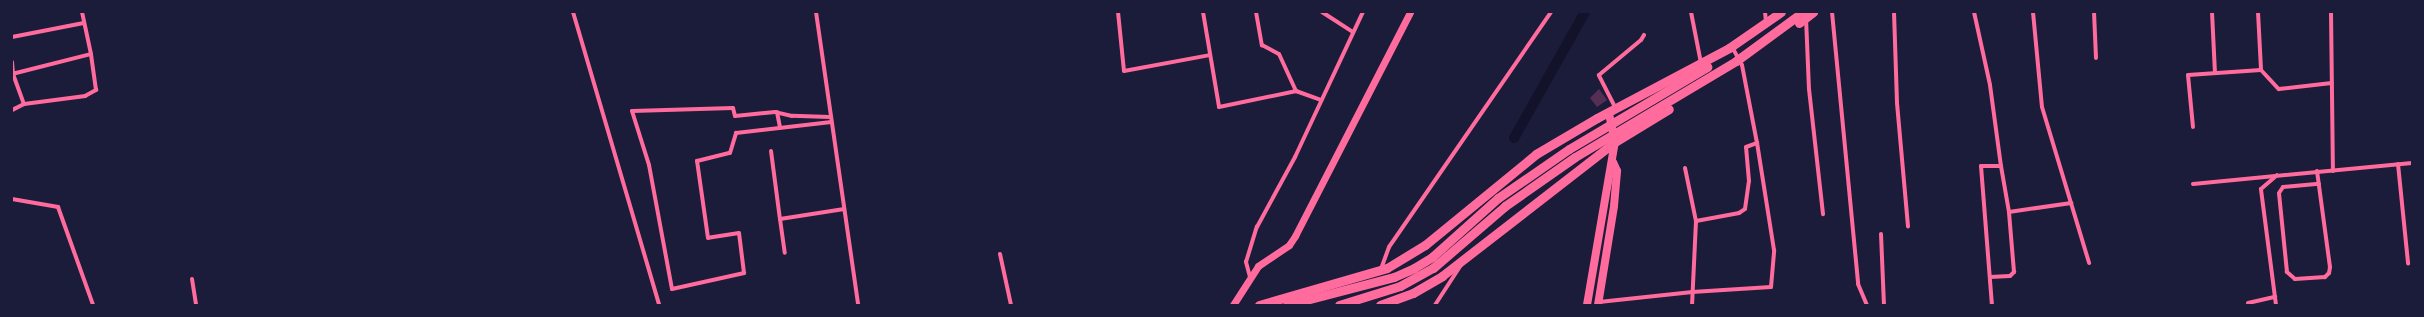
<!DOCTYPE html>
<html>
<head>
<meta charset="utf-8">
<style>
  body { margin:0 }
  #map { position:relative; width:2424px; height:317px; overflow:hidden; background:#1b1b3a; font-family:Ubuntu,sans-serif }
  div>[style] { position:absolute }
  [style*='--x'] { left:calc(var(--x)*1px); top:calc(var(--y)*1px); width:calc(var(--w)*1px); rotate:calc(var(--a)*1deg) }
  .canal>* { height:10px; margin:-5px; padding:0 5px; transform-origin:5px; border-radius:5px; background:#12122b }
  .building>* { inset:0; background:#542f53 }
  .minor>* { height:4px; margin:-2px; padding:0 2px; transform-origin:2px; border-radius:2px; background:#ff6b9d }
  .tertiary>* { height:7px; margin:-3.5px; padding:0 3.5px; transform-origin:3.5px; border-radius:3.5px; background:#ff6b9d }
  .secondary>* { height:8px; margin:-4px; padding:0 4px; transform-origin:4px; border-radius:4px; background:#ff6b9d }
  .primary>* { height:9px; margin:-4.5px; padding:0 4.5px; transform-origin:4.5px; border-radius:4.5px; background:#ff6b9d }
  span { translate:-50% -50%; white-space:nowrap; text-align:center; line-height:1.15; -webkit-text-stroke:4px #1b1b3a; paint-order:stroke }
  .frame { position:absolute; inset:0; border:13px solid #1b1b3a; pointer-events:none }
</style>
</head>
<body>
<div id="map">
  <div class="canal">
    <div style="--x:1514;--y:138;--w:145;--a:-60.6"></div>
  </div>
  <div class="building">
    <div style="clip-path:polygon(1599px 89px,1607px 100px,1597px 107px,1590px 98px)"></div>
  </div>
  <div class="minor">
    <div style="--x:573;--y:12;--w:305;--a:73.6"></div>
    <div style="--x:816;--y:12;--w:296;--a:81.8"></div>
    <div style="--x:1118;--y:12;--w:59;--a:84.2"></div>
    <div style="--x:1124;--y:71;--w:87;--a:-10.5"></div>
    <div style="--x:1203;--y:12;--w:96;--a:80.4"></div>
    <div style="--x:1219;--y:107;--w:79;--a:-11.7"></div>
    <div style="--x:1296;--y:91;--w:27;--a:20"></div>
    <div style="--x:1256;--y:12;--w:34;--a:80"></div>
    <div style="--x:1262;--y:45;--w:19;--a:28"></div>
    <div style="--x:1279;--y:54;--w:41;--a:65.3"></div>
    <div style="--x:1322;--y:12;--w:37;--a:33"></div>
    <div style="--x:1691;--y:12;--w:52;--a:78.9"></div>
    <div style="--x:1765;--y:12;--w:10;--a:84"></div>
    <div style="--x:1832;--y:12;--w:273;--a:84.5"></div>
    <div style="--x:1858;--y:284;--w:23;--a:67"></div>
    <div style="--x:1894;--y:12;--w:91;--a:88.1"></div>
    <div style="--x:1897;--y:103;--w:124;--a:84.9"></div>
    <div style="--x:1974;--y:12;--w:75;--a:77.6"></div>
    <div style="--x:1990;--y:85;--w:82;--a:82.3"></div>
    <div style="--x:2001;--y:166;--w:20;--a:180"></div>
    <div style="--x:1981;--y:166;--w:139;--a:85.5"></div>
    <div style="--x:2033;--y:12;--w:95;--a:84.6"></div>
    <div style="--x:2042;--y:107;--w:163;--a:73.2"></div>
    <div style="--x:2094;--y:12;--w:46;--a:87.5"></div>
    <div style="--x:2212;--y:12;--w:61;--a:87.2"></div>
    <div style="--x:2258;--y:12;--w:58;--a:87"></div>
    <div style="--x:2331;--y:12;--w:159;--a:89.3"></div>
    <div style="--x:1806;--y:18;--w:71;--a:87.6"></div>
    <div style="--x:1809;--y:89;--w:126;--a:83.6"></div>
    <div style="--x:12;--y:37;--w:73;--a:-11"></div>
    <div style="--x:12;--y:62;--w:12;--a:85"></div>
    <div style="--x:13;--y:74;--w:32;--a:70"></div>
    <div style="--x:24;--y:104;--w:13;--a:153"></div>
    <div style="--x:12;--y:74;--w:81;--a:-14.2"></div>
    <div style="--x:91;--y:54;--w:43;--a:-102.1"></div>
    <div style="--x:24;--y:104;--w:62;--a:-7.5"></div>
    <div style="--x:85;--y:96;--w:13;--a:-29"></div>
    <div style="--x:96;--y:90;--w:36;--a:-98"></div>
    <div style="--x:1616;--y:109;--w:38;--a:-117"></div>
    <div style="--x:1599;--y:75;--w:55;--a:-39.8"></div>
    <div style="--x:1641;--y:40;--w:6;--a:-59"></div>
    <div style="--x:777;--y:112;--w:16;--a:79"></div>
    <div style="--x:830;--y:117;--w:38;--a:-178"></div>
    <div style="--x:792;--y:116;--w:17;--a:-167"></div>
    <div style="--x:775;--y:112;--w:40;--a:174.3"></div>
    <div style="--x:735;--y:116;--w:8;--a:-104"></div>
    <div style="--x:733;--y:108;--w:101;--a:178.3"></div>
    <div style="--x:632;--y:111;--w:57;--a:72.5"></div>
    <div style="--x:649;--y:165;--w:126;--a:79.5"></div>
    <div style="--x:672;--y:289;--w:74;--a:-12.5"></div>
    <div style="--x:744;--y:273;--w:40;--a:-97.1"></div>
    <div style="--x:739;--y:233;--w:31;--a:171"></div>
    <div style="--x:708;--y:238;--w:78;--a:-98.1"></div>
    <div style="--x:697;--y:161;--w:34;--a:-14"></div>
    <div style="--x:730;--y:153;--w:21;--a:-73"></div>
    <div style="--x:736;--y:133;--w:96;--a:-6.6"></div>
    <div style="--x:2193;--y:127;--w:52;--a:-95.5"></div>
    <div style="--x:2188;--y:75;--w:73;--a:-3.9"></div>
    <div style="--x:2261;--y:70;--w:26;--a:47"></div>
    <div style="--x:2279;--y:89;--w:53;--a:-6.5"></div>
    <div style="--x:771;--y:151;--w:69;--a:82.5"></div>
    <div style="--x:780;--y:219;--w:65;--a:-8.9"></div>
    <div style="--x:2398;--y:164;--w:100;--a:84.2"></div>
    <div style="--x:1685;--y:168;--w:54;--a:78.3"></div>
    <div style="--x:1696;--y:221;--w:84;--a:92.7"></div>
    <div style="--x:2317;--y:171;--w:97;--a:82.3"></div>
    <div style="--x:2330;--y:267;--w:6;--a:99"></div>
    <div style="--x:2329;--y:273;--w:6;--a:135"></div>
    <div style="--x:2325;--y:277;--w:30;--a:176"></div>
    <div style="--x:2295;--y:279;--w:11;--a:-139"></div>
    <div style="--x:2287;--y:272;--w:79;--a:-95.8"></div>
    <div style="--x:2279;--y:193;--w:7;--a:-56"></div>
    <div style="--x:2283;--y:187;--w:36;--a:-5"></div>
    <div style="--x:2193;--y:184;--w:220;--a:-5.5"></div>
    <div style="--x:12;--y:199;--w:47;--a:9.9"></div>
    <div style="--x:58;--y:207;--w:104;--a:70.3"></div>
    <div style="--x:2009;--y:212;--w:63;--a:-8.3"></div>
    <div style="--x:780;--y:219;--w:34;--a:82"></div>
    <div style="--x:1696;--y:221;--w:44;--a:-10.5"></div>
    <div style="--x:1739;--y:213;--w:7;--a:-34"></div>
    <div style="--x:1745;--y:209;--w:28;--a:-82"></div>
    <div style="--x:1749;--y:181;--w:34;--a:-95"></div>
    <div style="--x:1746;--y:147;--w:12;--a:-20"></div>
    <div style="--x:1881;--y:234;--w:71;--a:87.6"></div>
    <div style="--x:1000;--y:254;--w:52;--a:77.8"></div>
    <div style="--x:1381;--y:269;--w:23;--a:-70"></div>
    <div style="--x:1389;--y:247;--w:285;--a:-55.4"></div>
    <div style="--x:1250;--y:277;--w:16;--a:-105"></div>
    <div style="--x:1246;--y:262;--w:37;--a:-73"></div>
    <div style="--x:1257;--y:227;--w:80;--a:-61.5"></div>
    <div style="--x:1295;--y:157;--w:160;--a:-64.9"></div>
    <div style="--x:1990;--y:277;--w:20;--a:-3"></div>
    <div style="--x:2010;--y:276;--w:6;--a:-45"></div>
    <div style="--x:2014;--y:272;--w:60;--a:-94.8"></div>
    <div style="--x:2009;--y:212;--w:47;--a:-99.9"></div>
    <div style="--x:192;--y:279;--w:26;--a:81"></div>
    <div style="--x:1599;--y:302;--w:94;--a:-6.1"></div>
    <div style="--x:1692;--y:292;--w:79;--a:-3.6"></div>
    <div style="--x:1771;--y:287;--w:37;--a:-85"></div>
    <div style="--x:1774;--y:250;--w:108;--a:-99"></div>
    <div style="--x:1757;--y:143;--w:79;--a:-100.9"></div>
    <div style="--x:1742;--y:65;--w:21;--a:-119"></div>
    <div style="--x:2248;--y:303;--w:28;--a:-13"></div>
    <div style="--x:1435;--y:305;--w:48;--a:-57"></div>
    <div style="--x:2276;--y:305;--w:117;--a:-97.4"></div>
    <div style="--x:2261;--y:189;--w:21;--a:-41"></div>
  </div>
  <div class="tertiary">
    <div style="--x:1233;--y:305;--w:46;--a:-57.3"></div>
    <div style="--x:1258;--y:266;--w:37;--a:-34"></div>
    <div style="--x:1289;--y:245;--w:11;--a:-56"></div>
    <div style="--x:1295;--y:236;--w:252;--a:-62.8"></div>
  </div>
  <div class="secondary">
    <div style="--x:1587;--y:305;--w:165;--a:-80.3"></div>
    <div style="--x:1615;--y:142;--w:30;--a:-102"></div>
    <div style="--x:1598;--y:305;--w:100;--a:-80.8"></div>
    <div style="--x:1614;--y:206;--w:35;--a:-85"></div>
    <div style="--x:1617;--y:171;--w:10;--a:-114"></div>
  </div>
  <div class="primary">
    <div style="--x:1799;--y:23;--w:18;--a:-38"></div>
    <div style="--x:1259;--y:305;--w:133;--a:-16.1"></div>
    <div style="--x:1387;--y:268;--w:44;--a:-31.2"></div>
    <div style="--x:1425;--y:245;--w:144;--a:-39.3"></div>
    <div style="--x:1536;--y:154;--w:71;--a:-30.5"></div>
    <div style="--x:1597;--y:118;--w:149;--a:-27.9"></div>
    <div style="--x:1729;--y:48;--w:63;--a:-34.7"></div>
    <div style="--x:1287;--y:305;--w:111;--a:-14.7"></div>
    <div style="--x:1394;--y:277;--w:22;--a:-24"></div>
    <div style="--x:1414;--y:268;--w:21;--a:-31"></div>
    <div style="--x:1432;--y:257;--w:89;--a:-41.8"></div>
    <div style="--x:1498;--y:198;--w:86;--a:-34.6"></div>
    <div style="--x:1569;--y:149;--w:161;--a:-30.7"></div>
    <div style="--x:1339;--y:305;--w:64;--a:-17.3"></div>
    <div style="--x:1400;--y:286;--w:38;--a:-29"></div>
    <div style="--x:1433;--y:268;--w:95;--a:-40.7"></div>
    <div style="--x:1505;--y:206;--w:85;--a:-35"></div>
    <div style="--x:1575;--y:157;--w:187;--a:-30.8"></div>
    <div style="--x:1736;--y:61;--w:83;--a:-36.2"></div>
    <div style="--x:1380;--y:305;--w:35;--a:-20"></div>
    <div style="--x:1413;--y:293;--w:34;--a:-30"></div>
    <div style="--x:1442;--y:276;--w:219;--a:-37.8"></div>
    <div style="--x:1615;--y:142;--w:63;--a:-31.4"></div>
  </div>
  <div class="frame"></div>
</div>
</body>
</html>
